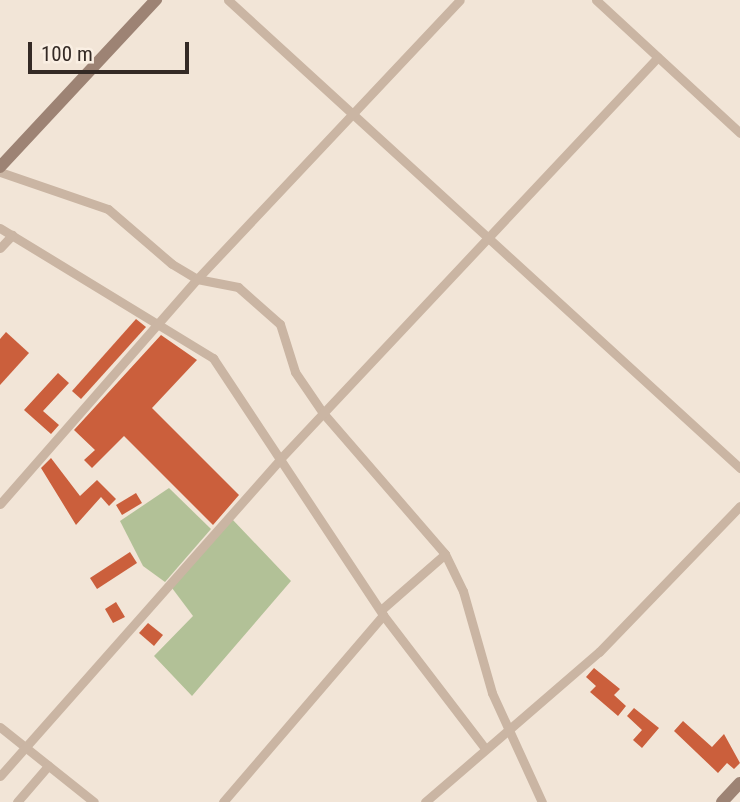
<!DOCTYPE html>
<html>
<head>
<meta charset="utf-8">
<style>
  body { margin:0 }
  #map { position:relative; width:740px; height:802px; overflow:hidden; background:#f2e5d7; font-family:"Roboto Condensed",sans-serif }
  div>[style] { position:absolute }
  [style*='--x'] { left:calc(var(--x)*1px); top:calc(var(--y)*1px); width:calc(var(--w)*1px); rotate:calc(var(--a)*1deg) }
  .green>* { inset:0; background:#b2c197 }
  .building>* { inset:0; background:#cb5f3c }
  .street>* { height:9px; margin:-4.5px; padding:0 4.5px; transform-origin:4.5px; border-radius:4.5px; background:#cab5a3 }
  .secondary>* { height:12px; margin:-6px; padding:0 6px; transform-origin:6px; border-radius:6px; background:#9d8374 }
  span { translate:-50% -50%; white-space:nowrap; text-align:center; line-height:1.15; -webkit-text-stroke:6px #faefe3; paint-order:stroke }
  .scale { position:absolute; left:28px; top:42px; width:161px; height:32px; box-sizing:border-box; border:4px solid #342a25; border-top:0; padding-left:9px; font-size:21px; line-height:24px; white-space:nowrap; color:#342a25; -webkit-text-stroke:5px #faefe3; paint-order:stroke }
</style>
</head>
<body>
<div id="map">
  <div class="green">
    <div style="clip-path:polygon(169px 488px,211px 529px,165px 582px,143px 566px,120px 521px)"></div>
    <div style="clip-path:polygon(232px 519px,291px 581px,192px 696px,154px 656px,193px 616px,172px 588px)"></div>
  </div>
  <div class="building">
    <div style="clip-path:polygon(136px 319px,146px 327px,81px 399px,72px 391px)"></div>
    <div style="clip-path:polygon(6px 332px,29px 353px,0 385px,0 339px)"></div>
    <div style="clip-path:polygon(161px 335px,197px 360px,152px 408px,239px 495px,213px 525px,124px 436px,92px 468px,84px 460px,95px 450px,74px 430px)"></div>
    <div style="clip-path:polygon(58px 373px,69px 383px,43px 411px,59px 425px,51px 434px,24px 410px)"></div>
    <div style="clip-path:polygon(51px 458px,80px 496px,97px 480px,116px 499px,109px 506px,101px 497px,76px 525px,41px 468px)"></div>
    <div style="clip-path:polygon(136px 493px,142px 503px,122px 515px,116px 505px)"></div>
    <div style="clip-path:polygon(130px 552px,137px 563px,97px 589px,90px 578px)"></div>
    <div style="clip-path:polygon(116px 602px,125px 617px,113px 623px,105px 609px)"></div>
    <div style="clip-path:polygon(148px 623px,163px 635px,154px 646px,139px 633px)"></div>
    <div style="clip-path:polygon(594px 668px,620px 689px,614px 695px,626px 706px,618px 716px,590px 692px,596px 686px,586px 677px)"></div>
    <div style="clip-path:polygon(634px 708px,659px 728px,642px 748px,633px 740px,642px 730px,627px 716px)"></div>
    <div style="clip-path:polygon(683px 721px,712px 747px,724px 734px,740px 763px,734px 769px,727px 763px,718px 773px,674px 731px)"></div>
  </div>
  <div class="street">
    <div style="--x:228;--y:0;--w:694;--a:42.43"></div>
    <div style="--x:596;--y:0;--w:196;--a:42.7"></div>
    <div style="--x:0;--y:172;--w:114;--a:18.9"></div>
    <div style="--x:108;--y:209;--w:84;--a:40.7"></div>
    <div style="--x:172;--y:264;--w:29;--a:31"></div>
    <div style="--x:197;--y:279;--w:42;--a:11"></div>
    <div style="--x:238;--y:287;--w:56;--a:41.4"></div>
    <div style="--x:280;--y:324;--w:50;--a:72.6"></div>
    <div style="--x:295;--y:372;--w:50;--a:55.7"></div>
    <div style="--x:323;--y:413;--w:186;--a:49.1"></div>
    <div style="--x:445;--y:554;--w:41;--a:64.1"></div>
    <div style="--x:463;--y:591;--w:106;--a:74.1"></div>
    <div style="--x:492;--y:693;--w:120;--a:65.4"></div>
    <div style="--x:0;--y:228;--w:250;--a:31.4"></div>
    <div style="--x:213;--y:358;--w:308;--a:56.5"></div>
    <div style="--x:383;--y:615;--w:165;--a:52.6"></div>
    <div style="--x:0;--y:248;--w:18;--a:-47"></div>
    <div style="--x:0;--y:504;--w:299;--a:-48.8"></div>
    <div style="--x:197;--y:279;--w:383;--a:-46.7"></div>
    <div style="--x:381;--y:610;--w:85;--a:-41.2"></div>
    <div style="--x:0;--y:727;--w:120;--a:38.6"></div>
    <div style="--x:0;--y:776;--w:424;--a:-48.5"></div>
    <div style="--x:281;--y:458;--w:550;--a:-46.77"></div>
    <div style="--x:17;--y:802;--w:48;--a:-49.3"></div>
    <div style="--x:223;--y:802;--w:246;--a:-49.4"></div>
    <div style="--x:425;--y:802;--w:230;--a:-40.8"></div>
    <div style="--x:599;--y:652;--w:203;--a:-46"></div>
  </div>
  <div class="secondary">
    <div style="--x:0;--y:167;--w:229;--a:-47"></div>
    <div style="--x:722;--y:802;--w:26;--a:-47"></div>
  </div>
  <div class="scale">100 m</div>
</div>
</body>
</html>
